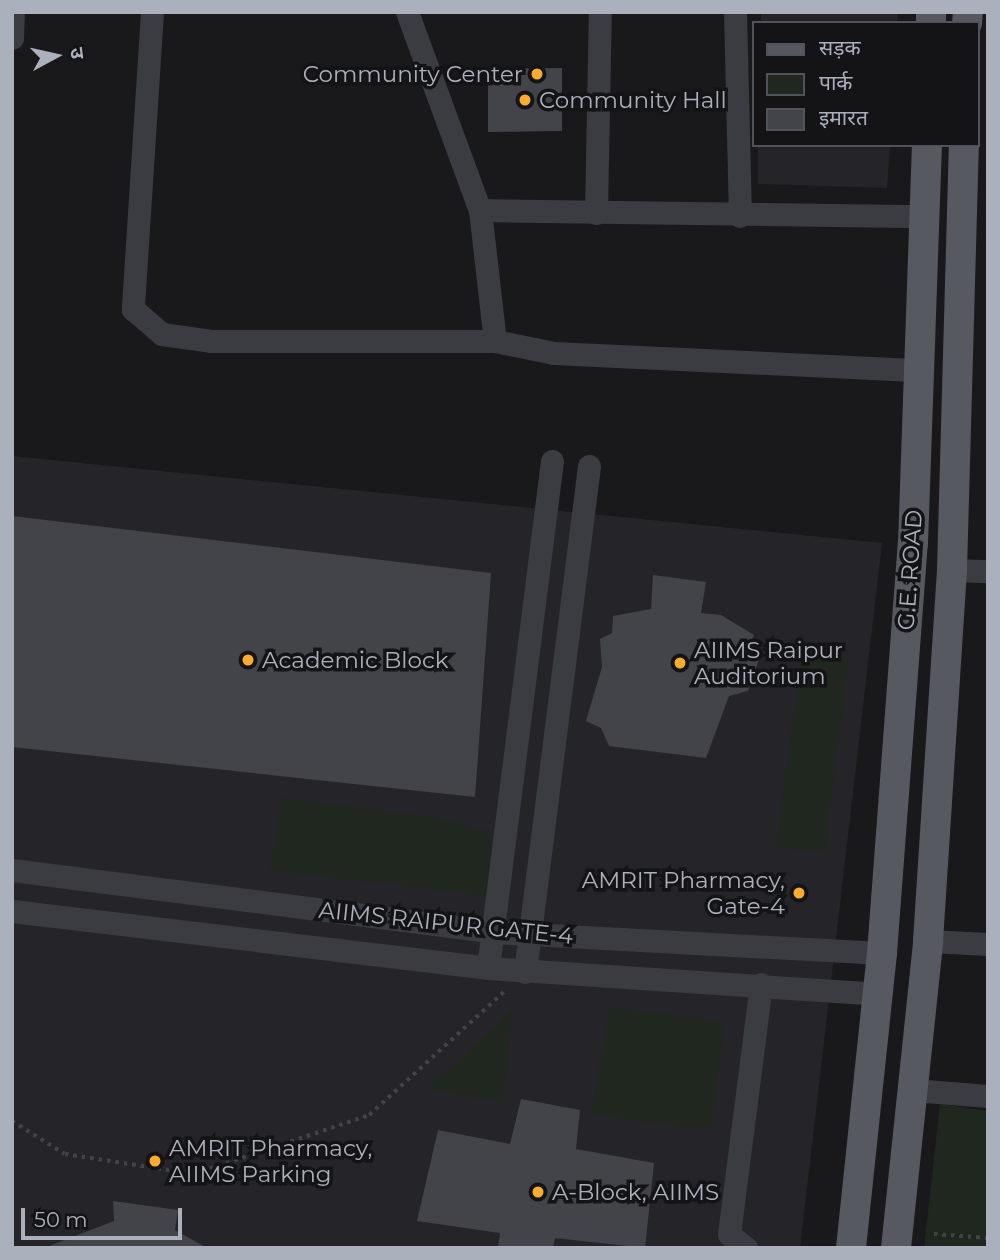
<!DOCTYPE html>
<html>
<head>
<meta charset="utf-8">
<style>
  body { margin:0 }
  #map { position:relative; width:1000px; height:1260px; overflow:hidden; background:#19191c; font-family:Montserrat,"Noto Sans Devanagari",sans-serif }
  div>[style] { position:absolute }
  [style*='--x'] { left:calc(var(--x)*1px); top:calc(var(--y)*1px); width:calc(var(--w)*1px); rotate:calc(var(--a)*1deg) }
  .built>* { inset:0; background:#252529 }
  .green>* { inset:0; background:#1f271f }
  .building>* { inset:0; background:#434449 }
  .path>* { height:3.5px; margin-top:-1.75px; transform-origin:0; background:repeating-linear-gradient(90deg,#404348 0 3.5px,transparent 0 8.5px) }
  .minor>* { height:23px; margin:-11.5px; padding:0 11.5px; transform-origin:11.5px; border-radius:11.5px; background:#3a3c41 }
  .major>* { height:30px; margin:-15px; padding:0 15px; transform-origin:15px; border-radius:15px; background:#565960 }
  .dots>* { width:19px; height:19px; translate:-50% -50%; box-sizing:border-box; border:4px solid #141417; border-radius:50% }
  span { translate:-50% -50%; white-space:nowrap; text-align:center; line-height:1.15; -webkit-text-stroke:7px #141417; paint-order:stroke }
  .poi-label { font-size:23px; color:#abb1bc }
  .right { translate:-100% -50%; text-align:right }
  .left { translate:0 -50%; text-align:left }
  .street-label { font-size:23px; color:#abb1bc }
  .frame { position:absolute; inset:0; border:14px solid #abb1bc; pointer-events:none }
  .legend { position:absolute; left:752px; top:21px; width:228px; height:126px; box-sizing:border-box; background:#141417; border:2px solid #505359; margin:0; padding:9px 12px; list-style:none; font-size:21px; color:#abb1bc }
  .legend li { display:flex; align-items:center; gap:14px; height:35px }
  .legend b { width:35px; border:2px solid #505359 }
  .north { position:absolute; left:21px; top:21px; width:70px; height:70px; -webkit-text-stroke:5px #141417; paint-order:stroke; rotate:82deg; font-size:19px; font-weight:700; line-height:28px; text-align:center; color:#abb1bc }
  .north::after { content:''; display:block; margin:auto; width:24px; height:32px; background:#abb1bc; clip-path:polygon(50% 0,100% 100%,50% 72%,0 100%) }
  .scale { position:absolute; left:21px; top:1208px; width:161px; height:32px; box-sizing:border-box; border:4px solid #abb1bc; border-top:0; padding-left:9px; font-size:21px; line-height:24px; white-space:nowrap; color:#abb1bc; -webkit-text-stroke:5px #141417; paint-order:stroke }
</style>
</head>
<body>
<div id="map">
  <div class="built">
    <div style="clip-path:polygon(761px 12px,898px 12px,897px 23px,761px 23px)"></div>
    <div style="clip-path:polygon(758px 145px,890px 145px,887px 188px,758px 184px)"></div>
    <div style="clip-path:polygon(12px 456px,882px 543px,800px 1248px,12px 1248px)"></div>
  </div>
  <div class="green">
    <div style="clip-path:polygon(802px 652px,849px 657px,824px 853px,776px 847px)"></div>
    <div style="clip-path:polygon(282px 798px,430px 816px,490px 832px,488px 896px,270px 870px)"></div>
    <div style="clip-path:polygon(610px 1007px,724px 1021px,710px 1130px,591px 1114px)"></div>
    <div style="clip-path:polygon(513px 1009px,502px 1102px,428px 1089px)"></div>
    <div style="clip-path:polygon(940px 1104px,988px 1111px,988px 1248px,924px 1248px)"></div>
  </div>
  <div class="building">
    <div style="clip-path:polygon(562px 68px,562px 131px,488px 132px,488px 69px)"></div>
    <div style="clip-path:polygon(12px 516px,491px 573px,475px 797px,12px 747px)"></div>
    <div style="clip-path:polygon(653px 575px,706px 582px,701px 613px,721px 615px,754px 635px,746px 654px,759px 659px,748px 691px,729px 696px,706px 758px,609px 746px,601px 728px,586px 721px,602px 667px,600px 639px,612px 633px,613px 616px,651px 609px)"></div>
    <div style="clip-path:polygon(521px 1099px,580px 1110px,576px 1149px,654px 1163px,645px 1248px,555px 1238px,553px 1248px,498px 1248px,500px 1233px,417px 1221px,438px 1130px,510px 1144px)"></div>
    <div style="clip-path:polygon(113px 1201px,178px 1210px,175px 1230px,207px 1248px,44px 1248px,114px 1221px)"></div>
  </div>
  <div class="path">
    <div style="--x:12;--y:1121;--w:62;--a:31.9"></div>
    <div style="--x:65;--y:1154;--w:131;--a:8.8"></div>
    <div style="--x:194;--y:1174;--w:185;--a:-18.6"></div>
    <div style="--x:369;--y:1115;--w:184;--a:-42.4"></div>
    <div style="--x:934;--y:1234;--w:54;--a:4.2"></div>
  </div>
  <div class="minor">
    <div style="--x:152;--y:12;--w:298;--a:93.7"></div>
    <div style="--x:133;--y:309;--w:38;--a:41"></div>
    <div style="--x:162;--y:334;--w:49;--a:8.1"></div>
    <div style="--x:211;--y:341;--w:284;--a:0"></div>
    <div style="--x:495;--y:341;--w:60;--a:11.5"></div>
    <div style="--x:554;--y:353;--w:365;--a:2.7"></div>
    <div style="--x:407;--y:12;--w:211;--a:69.8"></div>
    <div style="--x:480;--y:210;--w:132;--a:83.5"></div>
    <div style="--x:735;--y:12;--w:204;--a:88.6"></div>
    <div style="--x:12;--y:38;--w:26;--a:-88"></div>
    <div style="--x:480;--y:210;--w:444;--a:0.8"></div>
    <div style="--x:596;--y:213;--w:201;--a:-88.9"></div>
    <div style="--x:952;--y:570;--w:36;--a:2"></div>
    <div style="--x:12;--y:870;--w:485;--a:7.3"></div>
    <div style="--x:493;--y:932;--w:390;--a:3.1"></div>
    <div style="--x:12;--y:911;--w:479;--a:6.8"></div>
    <div style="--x:488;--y:968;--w:390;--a:3.8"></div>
    <div style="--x:928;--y:941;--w:60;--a:2.9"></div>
    <div style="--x:488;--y:968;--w:511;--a:-82.81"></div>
    <div style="--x:525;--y:972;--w:510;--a:-82.79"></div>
    <div style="--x:913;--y:1090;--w:75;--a:4.6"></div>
    <div style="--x:746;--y:1248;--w:22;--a:-141"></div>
    <div style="--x:729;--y:1234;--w:252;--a:-82.7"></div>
  </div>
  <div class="major">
    <div style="--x:931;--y:23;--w:11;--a:-90"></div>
    <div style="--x:967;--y:23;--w:11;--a:-85"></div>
    <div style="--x:851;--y:1248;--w:297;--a:-84"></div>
    <div style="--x:882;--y:953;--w:410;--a:-85.7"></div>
    <div style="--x:913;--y:544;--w:399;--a:-88"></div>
    <div style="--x:896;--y:1248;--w:309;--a:-84"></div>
    <div style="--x:928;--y:941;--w:372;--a:-86.3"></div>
    <div style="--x:952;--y:570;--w:425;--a:-88.4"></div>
  </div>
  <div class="dots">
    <div style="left:537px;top:74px;background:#fcab31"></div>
    <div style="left:525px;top:100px;background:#fcab31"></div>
    <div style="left:248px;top:660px;background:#fcab31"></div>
    <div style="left:680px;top:663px;background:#fcab31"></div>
    <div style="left:799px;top:893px;background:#fcab31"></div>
    <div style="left:155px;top:1161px;background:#fcab31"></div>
    <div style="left:538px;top:1192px;background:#fcab31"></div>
  </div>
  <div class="poi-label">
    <span class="right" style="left:523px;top:74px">Community Center</span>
    <span class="left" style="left:539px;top:100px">Community Hall</span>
    <span class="left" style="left:694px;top:663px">AIIMS Raipur<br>Auditorium</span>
    <span class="left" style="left:262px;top:660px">Academic Block</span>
    <span class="right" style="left:785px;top:893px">AMRIT Pharmacy,<br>Gate-4</span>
    <span class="left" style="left:169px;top:1161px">AMRIT Pharmacy,<br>AIIMS Parking</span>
    <span class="left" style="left:552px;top:1192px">A-Block, AIIMS</span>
  </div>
  <div class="street-label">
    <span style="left:910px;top:570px;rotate:-86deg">G.E. ROAD</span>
    <span style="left:446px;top:923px;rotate:6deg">AIIMS RAIPUR GATE-4</span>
  </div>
  <div class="frame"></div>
  <ul class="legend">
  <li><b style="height:9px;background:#565960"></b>सड़क</li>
  <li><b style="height:19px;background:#1f271f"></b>पार्क</li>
  <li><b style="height:19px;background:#434449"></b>इमारत</li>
  </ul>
  <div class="north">उ</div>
  <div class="scale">50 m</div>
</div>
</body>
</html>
